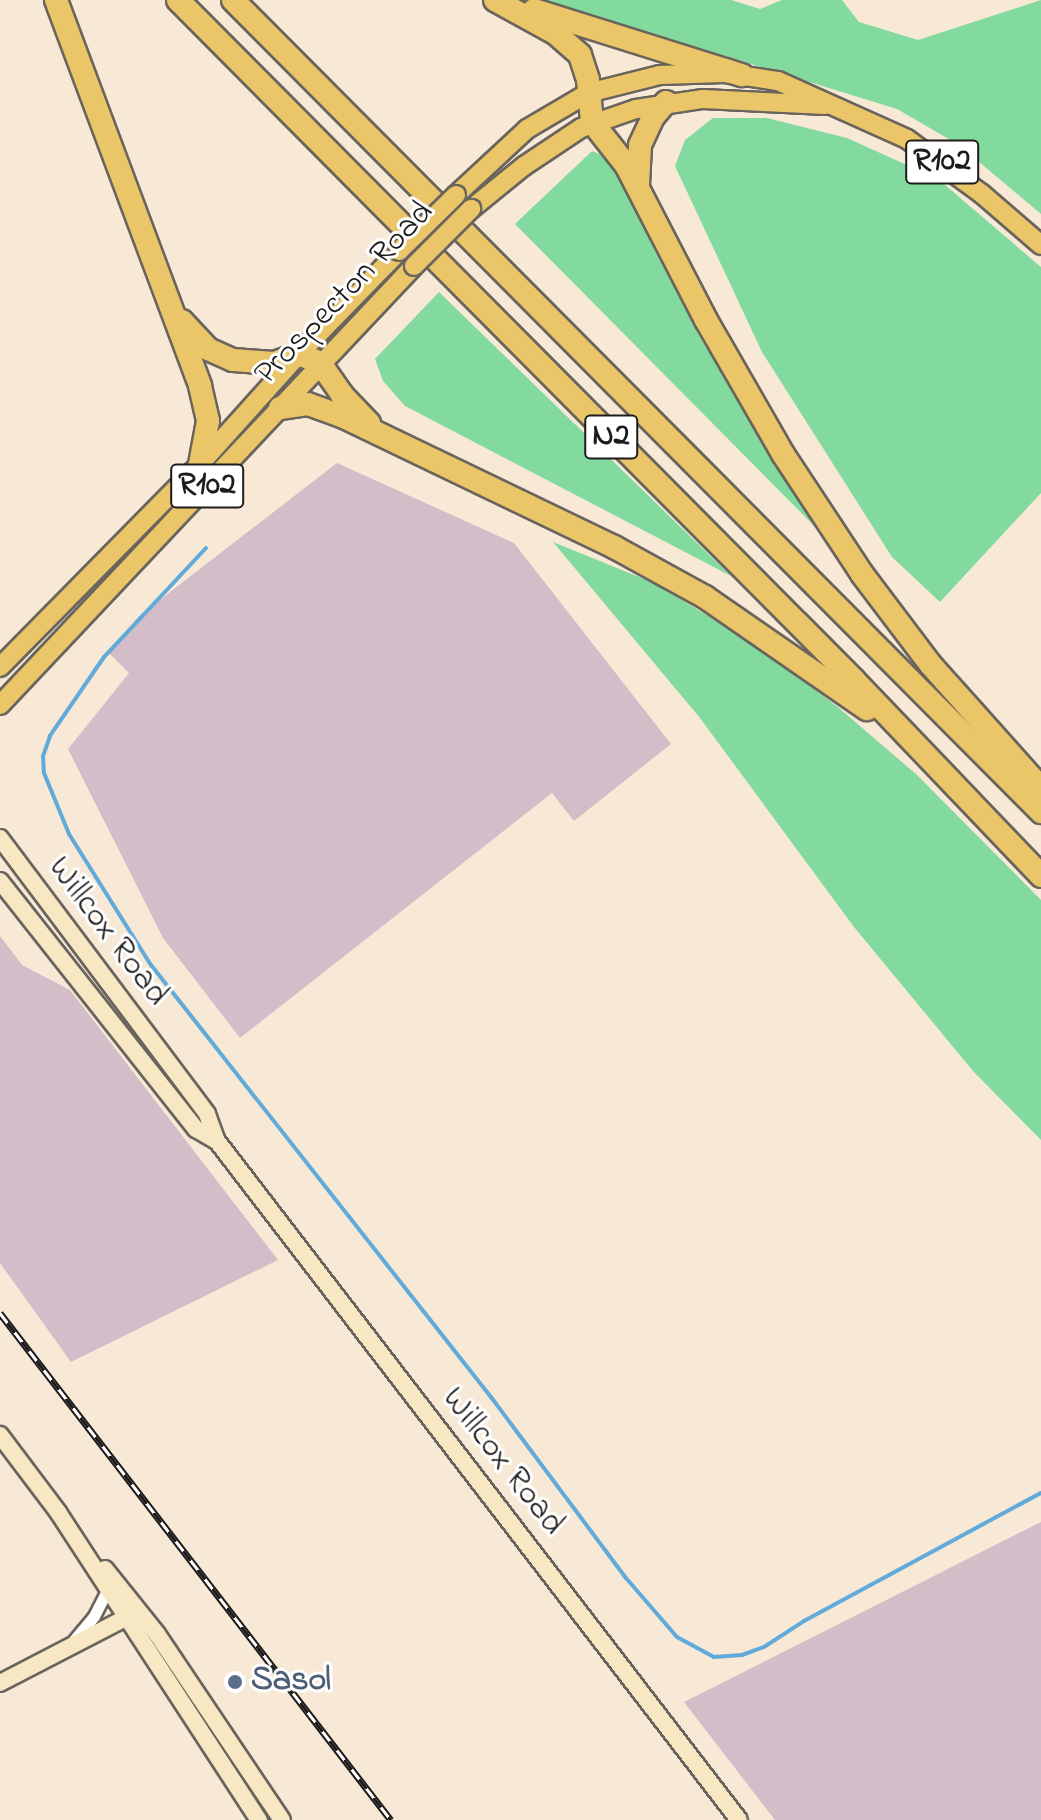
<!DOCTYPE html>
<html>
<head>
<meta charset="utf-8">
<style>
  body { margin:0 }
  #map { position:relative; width:1041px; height:1820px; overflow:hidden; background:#f8e9d7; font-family:"Indie Flower",sans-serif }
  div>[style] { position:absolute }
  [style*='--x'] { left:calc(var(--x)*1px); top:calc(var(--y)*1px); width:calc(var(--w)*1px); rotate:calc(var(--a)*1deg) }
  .industrial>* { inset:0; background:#d2bdc8 }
  .green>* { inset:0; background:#83da9f }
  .stream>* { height:4px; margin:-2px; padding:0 2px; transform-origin:2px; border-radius:2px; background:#61aad9 }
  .roads { filter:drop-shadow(2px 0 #69645d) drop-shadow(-2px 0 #69645d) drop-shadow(0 2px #69645d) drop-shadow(0 -2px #69645d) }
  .street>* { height:11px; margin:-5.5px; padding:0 5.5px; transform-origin:5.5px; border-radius:5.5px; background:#fff }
  .secondary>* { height:16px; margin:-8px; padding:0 8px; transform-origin:8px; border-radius:8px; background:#f7e8c3 }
  .primary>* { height:18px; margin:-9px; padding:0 9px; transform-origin:9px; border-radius:9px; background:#ebc669 }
  .highway>* { height:22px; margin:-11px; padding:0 11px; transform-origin:11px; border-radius:11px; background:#ebc669 }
  .rail>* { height:7px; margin-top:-3.5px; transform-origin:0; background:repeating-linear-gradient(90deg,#fff 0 12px,#1c1c1c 0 24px); box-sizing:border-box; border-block:2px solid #1c1c1c }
  .bridges { filter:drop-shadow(2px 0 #69645d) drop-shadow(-2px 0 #69645d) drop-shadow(0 2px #69645d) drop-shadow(0 -2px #69645d) }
  .primary-bridge>* { height:18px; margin:-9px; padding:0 9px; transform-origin:9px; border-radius:9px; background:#ebc669 }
  .dots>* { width:22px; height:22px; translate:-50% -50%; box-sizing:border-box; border:4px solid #fff; border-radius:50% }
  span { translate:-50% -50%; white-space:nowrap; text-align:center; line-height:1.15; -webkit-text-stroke:6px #fff; paint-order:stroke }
  .shield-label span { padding:2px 6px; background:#fff; border:2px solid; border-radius:6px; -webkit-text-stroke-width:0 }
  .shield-label { font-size:32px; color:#1c1c1c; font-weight:700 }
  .street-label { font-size:34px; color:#1c1c1c }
  .service-label { font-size:34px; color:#4e5e75; font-weight:700 }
  .left { translate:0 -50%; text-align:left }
</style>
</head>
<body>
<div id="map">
  <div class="industrial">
    <div style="clip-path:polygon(337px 463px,514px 543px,671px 744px,574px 821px,552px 793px,240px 1038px,163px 938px,68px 749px,129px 673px,108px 652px,139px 616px)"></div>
    <div style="clip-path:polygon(0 936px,22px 965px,70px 990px,278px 1260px,71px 1362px,0 1263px)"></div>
    <div style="clip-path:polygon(1041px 1522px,1041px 1820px,775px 1820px,684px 1702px)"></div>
  </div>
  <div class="green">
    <div style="clip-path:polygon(543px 0,731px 0,760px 9px,782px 0,842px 0,859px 22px,918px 40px,1041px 0,1041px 214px,959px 145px,897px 109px)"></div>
    <div style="clip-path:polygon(713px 118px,767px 118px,847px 138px,938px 179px,1041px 267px,1041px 493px,940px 602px,892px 557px,762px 352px,675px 166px,685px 140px)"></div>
    <div style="clip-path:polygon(592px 151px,624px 164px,654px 249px,703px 343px,838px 550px,515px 224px)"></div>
    <div style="clip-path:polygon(439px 292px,731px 576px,405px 406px,383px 381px,375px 359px)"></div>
    <div style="clip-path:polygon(553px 542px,654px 583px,756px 645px,839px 708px,917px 775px,1041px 900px,1041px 1140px,973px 1071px,854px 927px,700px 718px)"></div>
  </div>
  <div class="stream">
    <div style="--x:206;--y:548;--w:149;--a:133.1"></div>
    <div style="--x:104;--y:657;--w:96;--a:124.4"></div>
    <div style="--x:50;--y:736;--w:21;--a:109"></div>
    <div style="--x:43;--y:756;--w:17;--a:87"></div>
    <div style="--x:44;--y:773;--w:66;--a:67.7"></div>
    <div style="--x:69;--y:834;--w:155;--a:58"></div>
    <div style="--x:151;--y:965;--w:550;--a:51.8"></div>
    <div style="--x:491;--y:1397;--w:226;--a:53.3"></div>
    <div style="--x:626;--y:1578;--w:78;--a:49.2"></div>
    <div style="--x:677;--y:1637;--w:42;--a:28.4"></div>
    <div style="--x:714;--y:1657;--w:28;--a:-4"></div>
    <div style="--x:742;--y:1655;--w:23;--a:-20"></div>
    <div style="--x:764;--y:1647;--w:48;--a:-33"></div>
    <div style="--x:804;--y:1621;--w:269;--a:-28.4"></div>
  </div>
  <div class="roads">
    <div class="street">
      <div style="--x:74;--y:1640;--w:31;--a:-50"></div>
      <div style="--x:94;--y:1616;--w:31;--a:-63"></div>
    </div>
    <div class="secondary">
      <div style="--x:0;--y:838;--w:345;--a:53.1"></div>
      <div style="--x:207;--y:1114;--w:29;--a:70"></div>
      <div style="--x:217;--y:1141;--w:856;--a:52.45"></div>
      <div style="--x:0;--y:881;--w:316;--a:51.7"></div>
      <div style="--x:196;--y:1129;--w:24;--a:30"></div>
      <div style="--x:0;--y:1435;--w:96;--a:53"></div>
      <div style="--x:58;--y:1512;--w:368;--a:56.9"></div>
      <div style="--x:105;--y:1569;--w:83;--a:51.3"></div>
      <div style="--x:157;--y:1634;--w:224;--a:56.1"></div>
      <div style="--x:0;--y:1683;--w:148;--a:-27.4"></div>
    </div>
    <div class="primary">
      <div style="--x:456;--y:195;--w:97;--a:-42.9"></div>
      <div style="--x:527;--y:129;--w:71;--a:-30.5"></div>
      <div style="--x:588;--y:93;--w:74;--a:-14"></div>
      <div style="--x:660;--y:75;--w:65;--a:-1.8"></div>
      <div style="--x:725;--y:73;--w:54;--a:8.6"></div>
      <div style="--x:778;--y:81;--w:141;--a:24.2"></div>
      <div style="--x:907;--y:139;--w:93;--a:36.3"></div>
      <div style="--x:982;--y:194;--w:78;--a:40.8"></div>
      <div style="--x:471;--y:209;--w:68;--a:-39.1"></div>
      <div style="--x:524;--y:166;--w:69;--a:-33.7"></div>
      <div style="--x:581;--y:128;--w:58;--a:-19.1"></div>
      <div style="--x:636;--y:109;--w:68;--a:-8.5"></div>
      <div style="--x:703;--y:99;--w:122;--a:2.8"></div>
      <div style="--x:0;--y:667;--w:285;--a:-45.4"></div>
      <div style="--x:200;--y:464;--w:148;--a:-48"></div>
      <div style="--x:299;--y:354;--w:144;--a:-45.8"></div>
      <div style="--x:0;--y:705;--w:603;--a:-46.68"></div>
    </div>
    <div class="highway">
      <div style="--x:56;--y:0;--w:412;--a:69.5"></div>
      <div style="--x:200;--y:386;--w:36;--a:77"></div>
      <div style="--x:208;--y:421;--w:44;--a:100.5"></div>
      <div style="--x:178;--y:0;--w:959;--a:45.17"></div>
      <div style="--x:854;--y:680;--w:271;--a:46.3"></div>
      <div style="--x:233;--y:0;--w:1146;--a:45.14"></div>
      <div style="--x:495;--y:0;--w:68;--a:28.8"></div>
      <div style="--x:555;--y:33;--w:33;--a:41"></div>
      <div style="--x:580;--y:55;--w:26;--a:72"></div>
      <div style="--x:588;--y:80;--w:42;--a:84.6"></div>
      <div style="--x:592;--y:122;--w:55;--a:51.7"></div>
      <div style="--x:626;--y:165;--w:174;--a:62.7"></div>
      <div style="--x:706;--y:320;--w:155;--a:60.1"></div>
      <div style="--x:783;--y:454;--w:144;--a:56.6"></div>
      <div style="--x:862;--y:574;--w:113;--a:52.9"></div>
      <div style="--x:930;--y:664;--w:166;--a:48.2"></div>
      <div style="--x:534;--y:10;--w:218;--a:17.4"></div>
      <div style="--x:638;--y:185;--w:40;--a:-87.1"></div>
      <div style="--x:640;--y:145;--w:31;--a:-65"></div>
      <div style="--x:653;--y:117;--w:20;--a:-49"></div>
      <div style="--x:182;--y:321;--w:38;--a:47"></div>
      <div style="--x:208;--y:349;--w:27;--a:24"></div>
      <div style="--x:233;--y:360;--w:41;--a:4.2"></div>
      <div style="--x:274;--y:363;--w:27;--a:-20"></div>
      <div style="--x:299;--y:354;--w:23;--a:23"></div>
      <div style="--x:320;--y:363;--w:39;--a:55"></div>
      <div style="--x:342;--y:395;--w:39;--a:46"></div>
      <div style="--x:280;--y:408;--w:28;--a:-8"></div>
      <div style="--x:308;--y:404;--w:38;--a:20"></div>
      <div style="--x:344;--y:417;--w:300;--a:25.7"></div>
      <div style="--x:614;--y:547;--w:104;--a:28.8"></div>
      <div style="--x:705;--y:597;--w:197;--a:34.7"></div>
    </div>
  </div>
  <div class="rail">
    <div style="--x:0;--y:1313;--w:640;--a:52.36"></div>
  </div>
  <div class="bridges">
    <div class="primary-bridge">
      <div style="--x:399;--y:251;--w:80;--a:-44.5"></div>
      <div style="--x:414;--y:266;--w:81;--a:-45"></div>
    </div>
  </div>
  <div class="dots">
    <div style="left:235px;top:1682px;background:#5c6f8a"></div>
  </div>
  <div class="shield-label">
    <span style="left:942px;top:162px">R102</span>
    <span style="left:611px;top:437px">N2</span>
    <span style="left:207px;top:486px">R102</span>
  </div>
  <div class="street-label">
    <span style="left:345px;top:294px;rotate:-46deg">Prospecton Road</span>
    <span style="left:107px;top:932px;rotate:53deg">Willcox Road</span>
    <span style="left:502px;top:1462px;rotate:52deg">Willcox Road</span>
  </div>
  <div class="service-label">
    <span class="left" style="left:251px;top:1682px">Sasol</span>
  </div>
</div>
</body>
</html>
